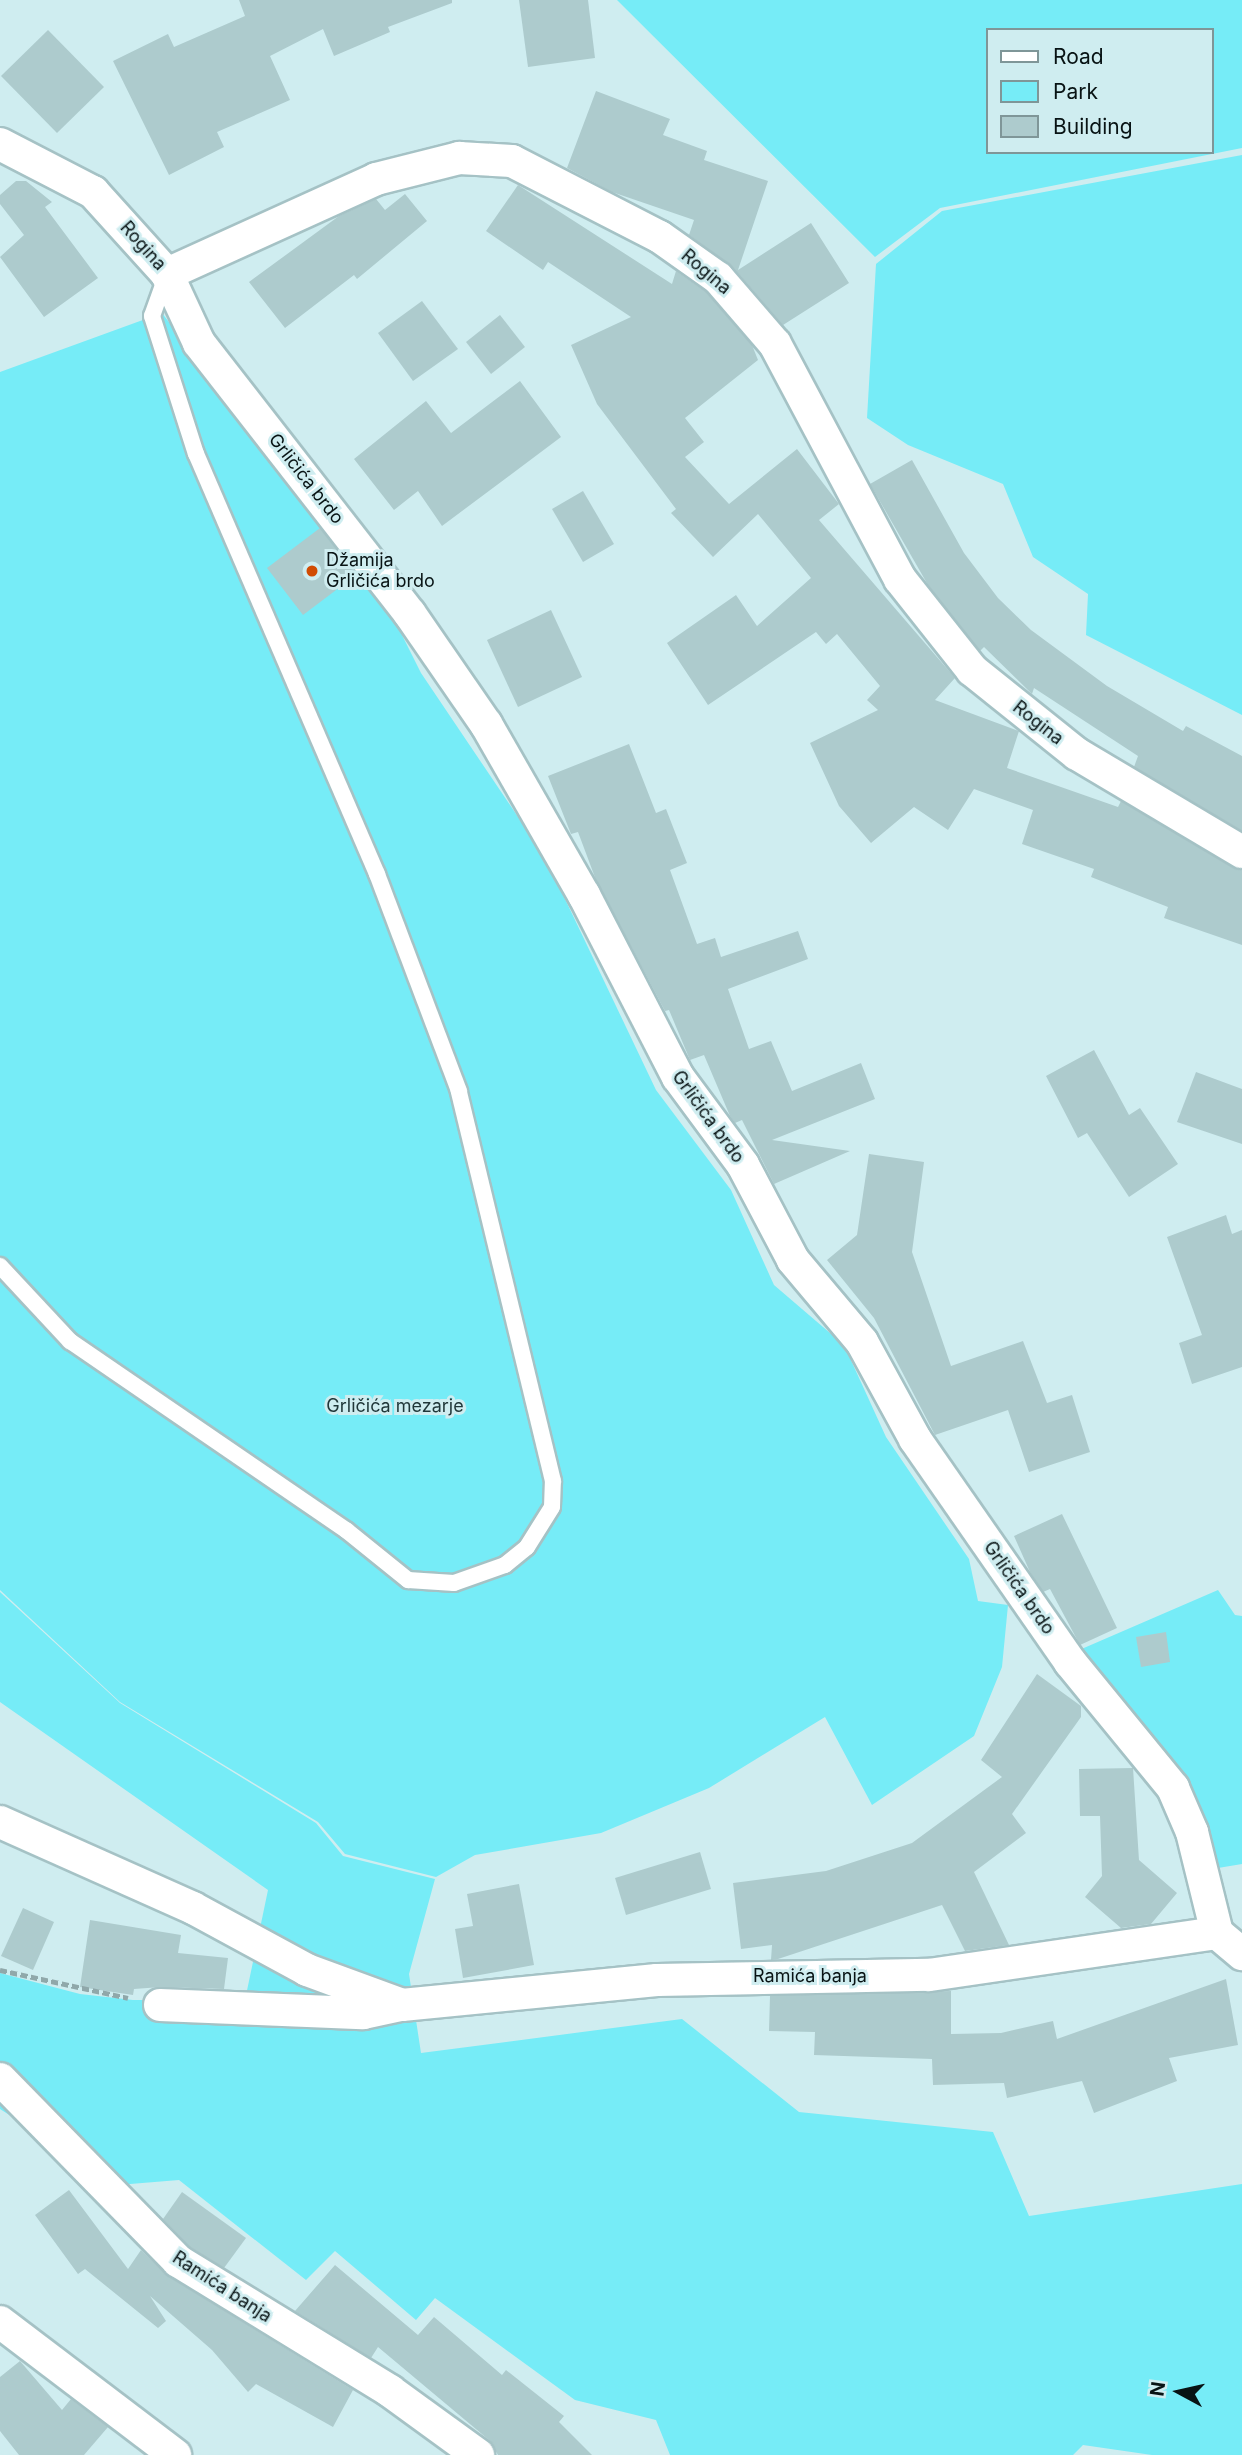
<!DOCTYPE html>
<html>
<head>
<meta charset="utf-8">
<style>
  body { margin:0 }
  #map { position:relative; width:1242px; height:2455px; overflow:hidden; background:#cfedf0; font-family:Inter,sans-serif }
  div>[style] { position:absolute }
  [style*='--x'] { left:calc(var(--x)*1px); top:calc(var(--y)*1px); width:calc(var(--w)*1px); rotate:calc(var(--a)*1deg) }
  .green>* { inset:0; background:#76ecf7 }
  .building>* { inset:0; background:#adcbcd }
  .path>* { height:4.5px; margin-top:-2.25px; transform-origin:0; background:repeating-linear-gradient(90deg,#90a8aa 0 7px,transparent 0 10.5px) }
  .roads { filter:drop-shadow(2px 0 #a5c2c5) drop-shadow(-2px 0 #a5c2c5) drop-shadow(0 2px #a5c2c5) drop-shadow(0 -2px #a5c2c5) }
  .service>* { height:16px; margin:-8px; padding:0 8px; transform-origin:8px; border-radius:8px; background:#fff }
  .minor>* { height:32px; margin:-16px; padding:0 16px; transform-origin:16px; border-radius:16px; background:#fff }
  .dots>* { width:19px; height:19px; translate:-50% -50%; box-sizing:border-box; border:4px solid #cfedf0; border-radius:50% }
  span { translate:-50% -50%; white-space:nowrap; text-align:center; line-height:1.15; -webkit-text-stroke:6px #cfedf0; paint-order:stroke }
  .street-label { font-size:18px; color:#081314 }
  .poi-label { font-size:18px; color:#081314 }
  .left { translate:0 -50%; text-align:left }
  .park-label { font-size:18px; color:#1f3638 }
  .legend { position:absolute; left:986px; top:28px; width:228px; height:126px; box-sizing:border-box; background:#cfedf0; border:2px solid #7f9698; margin:0; padding:9px 12px; list-style:none; font-size:21px; color:#081314 }
  .legend li { display:flex; align-items:center; gap:14px; height:35px }
  .legend b { width:35px; border:2px solid #7f9698 }
  .north { position:absolute; left:1144px; top:2357px; width:70px; height:70px; -webkit-text-stroke:5px #cfedf0; paint-order:stroke; rotate:278deg; font-size:19px; font-weight:700; line-height:28px; text-align:center; color:#081314 }
  .north::after { content:''; display:block; margin:auto; width:24px; height:32px; background:#081314; clip-path:polygon(50% 0,100% 100%,50% 72%,0 100%) }
</style>
</head>
<body>
<div id="map">
  <div class="green">
    <div style="clip-path:polygon(evenodd,617px 0,1242px 0,1242px 148px,940px 208px,875px 257px,617px 0,988px 30px,1212px 30px,1212px 152px,988px 152px,988px 30px)"></div>
    <div style="clip-path:polygon(1242px 155px,1242px 715px,1086px 635px,1088px 594px,1033px 557px,1003px 484px,908px 445px,867px 418px,876px 264px,942px 211px)"></div>
    <div style="clip-path:polygon(162px 313px,393px 617px,421px 673px,545px 857px,656px 1090px,731px 1190px,774px 1285px,844px 1345px,886px 1437px,969px 1559px,978px 1601px,1008px 1605px,1002px 1667px,974px 1736px,872px 1805px,825px 1717px,709px 1788px,601px 1833px,475px 1855px,436px 1877px,345px 1854px,318px 1822px,120px 1702px,0 1590px,0 372px)"></div>
    <div style="clip-path:polygon(1218px 1590px,1235px 1615px,1242px 1616px,1242px 1864px,1212px 1869px,1198px 1809px,1160px 1744px,1070px 1654px)"></div>
    <div style="clip-path:polygon(0 1592px,120px 1703px,316px 1823px,343px 1856px,435px 1879px,409px 1974px,421px 2053px,682px 2019px,799px 2112px,993px 2132px,1029px 2216px,1242px 2184px,1242px 2455px,1152px 2455px,1083px 2445px,1073px 2455px,670px 2455px,656px 2420px,575px 2400px,435px 2298px,416px 2320px,335px 2251px,306px 2280px,179px 2180px,118px 2185px,0 2109px,0 1973px,80px 1994px,133px 2000px,245px 2000px,268px 1890px,0 1702px)"></div>
  </div>
  <div class="building">
    <div style="clip-path:polygon(239px 0,452px 0,452px 3px,388px 27px,390px 32px,334px 56px,323px 29px,270px 56px,290px 100px,217px 132px,224px 147px,169px 175px,113px 61px,168px 34px,174px 47px,245px 16px)"></div>
    <div style="clip-path:polygon(519px 0,588px 0,595px 58px,528px 67px)"></div>
    <div style="clip-path:polygon(48px 30px,104px 87px,57px 133px,1px 76px)"></div>
    <div style="clip-path:polygon(596px 91px,670px 119px,663px 135px,707px 151px,704px 160px,768px 181px,738px 270px,811px 223px,849px 283px,783px 325px,732px 266px,689px 235px,694px 220px,612px 192px,567px 168px)"></div>
    <div style="clip-path:polygon(16px 181px,26px 181px,52px 202px,45px 207px,98px 278px,44px 317px,0 257px,24px 235px,0 204px,0 195px)"></div>
    <div style="clip-path:polygon(518px 185px,672px 284px,676px 271px,706px 292px,752px 345px,758px 360px,685px 418px,704px 442px,685px 457px,729px 504px,797px 449px,839px 504px,819px 520px,955px 678px,935px 700px,1019px 731px,1007px 768px,1118px 807px,1121px 801px,1242px 870px,1242px 945px,1164px 918px,1168px 907px,1091px 877px,1094px 869px,1022px 844px,1033px 810px,974px 789px,948px 830px,914px 807px,871px 843px,839px 806px,810px 743px,878px 710px,867px 700px,880px 686px,837px 634px,826px 644px,816px 632px,708px 705px,667px 643px,736px 595px,757px 626px,811px 578px,758px 514px,713px 557px,671px 513px,676px 509px,597px 404px,571px 345px,631px 317px,548px 262px,543px 270px,486px 231px)"></div>
    <div style="clip-path:polygon(405px 194px,427px 221px,357px 279px,354px 275px,285px 328px,249px 282px,339px 216px,376px 199px,385px 210px)"></div>
    <div style="clip-path:polygon(422px 301px,458px 349px,413px 381px,378px 333px)"></div>
    <div style="clip-path:polygon(500px 315px,525px 347px,491px 374px,466px 342px)"></div>
    <div style="clip-path:polygon(520px 381px,561px 437px,442px 526px,418px 491px,394px 510px,354px 459px,426px 401px,451px 433px)"></div>
    <div style="clip-path:polygon(912px 460px,964px 553px,998px 598px,1031px 630px,1107px 686px,1183px 731px,1186px 726px,1242px 756px,1242px 831px,1134px 767px,1138px 756px,1034px 688px,1032px 694px,984px 647px,980px 651px,928px 585px,870px 484px)"></div>
    <div style="clip-path:polygon(583px 491px,614px 544px,583px 562px,552px 509px)"></div>
    <div style="clip-path:polygon(320px 528px,356px 575px,303px 615px,267px 568px)"></div>
    <div style="clip-path:polygon(551px 610px,582px 677px,518px 707px,487px 640px)"></div>
    <div style="clip-path:polygon(629px 744px,656px 813px,666px 809px,687px 863px,670px 870px,697px 944px,715px 938px,721px 957px,798px 931px,808px 959px,728px 989px,749px 1049px,771px 1041px,792px 1091px,861px 1063px,875px 1099px,772px 1140px,850px 1151px,774px 1184px,742px 1120px,735px 1123px,730px 1116px,704px 1055px,690px 1060px,669px 1010px,665px 1011px,596px 880px,578px 832px,571px 834px,548px 776px)"></div>
    <div style="clip-path:polygon(1094px 1050px,1129px 1115px,1140px 1108px,1178px 1164px,1129px 1197px,1087px 1133px,1078px 1138px,1046px 1076px)"></div>
    <div style="clip-path:polygon(1196px 1072px,1242px 1089px,1242px 1144px,1177px 1122px)"></div>
    <div style="clip-path:polygon(869px 1154px,924px 1162px,912px 1252px,951px 1366px,1023px 1341px,1047px 1403px,1072px 1395px,1090px 1452px,1029px 1472px,1008px 1410px,935px 1435px,874px 1318px,827px 1260px,857px 1235px)"></div>
    <div style="clip-path:polygon(1226px 1215px,1232px 1234px,1242px 1230px,1242px 1367px,1192px 1384px,1179px 1343px,1202px 1335px,1167px 1237px)"></div>
    <div style="clip-path:polygon(1062px 1514px,1117px 1628px,1080px 1645px,1050px 1589px,1043px 1592px,1030px 1572px,1014px 1536px)"></div>
    <div style="clip-path:polygon(1166px 1632px,1170px 1662px,1141px 1667px,1136px 1637px)"></div>
    <div style="clip-path:polygon(1037px 1674px,1081px 1706px,1081px 1717px,1012px 1814px,1026px 1833px,974px 1872px,1009px 1945px,965px 1951px,942px 1905px,778px 1959px,771px 1960px,772px 1945px,741px 1949px,733px 1883px,826px 1871px,912px 1843px,1002px 1777px,981px 1760px)"></div>
    <div style="clip-path:polygon(1133px 1768px,1139px 1860px,1177px 1893px,1151px 1924px,1121px 1928px,1085px 1897px,1102px 1876px,1100px 1816px,1080px 1816px,1079px 1769px)"></div>
    <div style="clip-path:polygon(700px 1852px,711px 1889px,626px 1915px,615px 1878px)"></div>
    <div style="clip-path:polygon(519px 1884px,534px 1965px,463px 1978px,455px 1929px,473px 1926px,467px 1894px)"></div>
    <div style="clip-path:polygon(23px 1908px,54px 1922px,33px 1970px,1px 1956px)"></div>
    <div style="clip-path:polygon(90px 1920px,181px 1935px,178px 1953px,228px 1958px,224px 1989px,161px 1987px,134px 1989px,133px 1995px,80px 1987px)"></div>
    <div style="clip-path:polygon(1226px 1979px,1238px 2045px,1169px 2058px,1177px 2081px,1094px 2113px,1082px 2081px,1007px 2098px,1004px 2083px,933px 2085px,932px 2059px,814px 2055px,815px 2032px,769px 2031px,770px 1996px,951px 1991px,951px 2034px,1001px 2033px,1053px 2021px,1057px 2039px)"></div>
    <div style="clip-path:polygon(69px 2190px,128px 2269px,141px 2250px,168px 2276px,353px 2390px,333px 2427px,256px 2384px,248px 2392px,212px 2350px,150px 2296px,166px 2321px,158px 2328px,85px 2269px,78px 2274px,35px 2215px)"></div>
    <div style="clip-path:polygon(182px 2192px,246px 2238px,224px 2268px,190px 2247px,163px 2219px)"></div>
    <div style="clip-path:polygon(335px 2265px,418px 2335px,434px 2317px,502px 2375px,506px 2370px,564px 2416px,559px 2422px,592px 2455px,498px 2455px,489px 2440px,378px 2347px,371px 2358px,295px 2311px)"></div>
    <div style="clip-path:polygon(20px 2361px,62px 2410px,71px 2399px,108px 2427px,84px 2455px,19px 2455px,0 2431px,0 2377px)"></div>
  </div>
  <div class="path">
    <div style="--x:0;--y:1970;--w:131;--a:12.3"></div>
  </div>
  <div class="roads">
    <div class="service">
      <div style="--x:0;--y:1266;--w:103;--a:47"></div>
      <div style="--x:70;--y:1341;--w:335;--a:34.4"></div>
      <div style="--x:346;--y:1530;--w:80;--a:38.9"></div>
      <div style="--x:408;--y:1580;--w:46;--a:3.7"></div>
      <div style="--x:454;--y:1583;--w:54;--a:-19.4"></div>
      <div style="--x:505;--y:1565;--w:28;--a:-39"></div>
      <div style="--x:527;--y:1547;--w:47;--a:-58"></div>
      <div style="--x:552;--y:1507;--w:26;--a:-88"></div>
      <div style="--x:553;--y:1481;--w:401;--a:-103.6"></div>
      <div style="--x:459;--y:1091;--w:232;--a:-110.7"></div>
      <div style="--x:377;--y:874;--w:457;--a:-113.3"></div>
      <div style="--x:196;--y:454;--w:145;--a:-107.7"></div>
      <div style="--x:152;--y:316;--w:41;--a:-70.3"></div>
    </div>
    <div class="minor">
      <div style="--x:0;--y:144;--w:105;--a:27.3"></div>
      <div style="--x:93;--y:192;--w:110;--a:47.9"></div>
      <div style="--x:167;--y:274;--w:230;--a:-24.4"></div>
      <div style="--x:376;--y:179;--w:86;--a:-14.2"></div>
      <div style="--x:459;--y:158;--w:53;--a:3.2"></div>
      <div style="--x:512;--y:161;--w:166;--a:27.2"></div>
      <div style="--x:660;--y:237;--w:71;--a:35.3"></div>
      <div style="--x:718;--y:278;--w:87;--a:49.2"></div>
      <div style="--x:775;--y:344;--w:266;--a:62"></div>
      <div style="--x:900;--y:579;--w:116;--a:51.6"></div>
      <div style="--x:972;--y:670;--w:134;--a:38.7"></div>
      <div style="--x:1077;--y:754;--w:192;--a:30.7"></div>
      <div style="--x:167;--y:274;--w:76;--a:65.1"></div>
      <div style="--x:199;--y:343;--w:343;--a:52.1"></div>
      <div style="--x:410;--y:614;--w:134;--a:55.4"></div>
      <div style="--x:486;--y:724;--w:197;--a:60.2"></div>
      <div style="--x:584;--y:895;--w:205;--a:62.7"></div>
      <div style="--x:678;--y:1077;--w:109;--a:53.5"></div>
      <div style="--x:743;--y:1165;--w:107;--a:62.2"></div>
      <div style="--x:793;--y:1260;--w:107;--a:49.9"></div>
      <div style="--x:862;--y:1342;--w:111;--a:61.3"></div>
      <div style="--x:915;--y:1439;--w:272;--a:55.2"></div>
      <div style="--x:1070;--y:1662;--w:163;--a:50.7"></div>
      <div style="--x:1173;--y:1788;--w:48;--a:66.6"></div>
      <div style="--x:1192;--y:1832;--w:104;--a:76.1"></div>
      <div style="--x:1217;--y:1933;--w:33;--a:40"></div>
      <div style="--x:0;--y:1822;--w:211;--a:24"></div>
      <div style="--x:193;--y:1908;--w:130;--a:28.5"></div>
      <div style="--x:307;--y:1970;--w:101;--a:20.2"></div>
      <div style="--x:402;--y:2005;--w:256;--a:-5.6"></div>
      <div style="--x:657;--y:1980;--w:272;--a:-1.1"></div>
      <div style="--x:929;--y:1975;--w:291;--a:-8.3"></div>
      <div style="--x:160;--y:2005;--w:203;--a:2.3"></div>
      <div style="--x:363;--y:2013;--w:39;--a:-12"></div>
      <div style="--x:0;--y:2079;--w:255;--a:45.6"></div>
      <div style="--x:178;--y:2261;--w:249;--a:31.5"></div>
      <div style="--x:390;--y:2391;--w:109;--a:36"></div>
      <div style="--x:0;--y:2322;--w:220;--a:37.2"></div>
    </div>
  </div>
  <div class="dots">
    <div style="left:312px;top:571px;background:#d14c03"></div>
  </div>
  <div class="street-label">
    <span style="left:143px;top:246px;rotate:48deg">Rogina</span>
    <span style="left:706px;top:272px;rotate:40deg">Rogina</span>
    <span style="left:306px;top:479px;rotate:52deg">Grličića brdo</span>
    <span style="left:1038px;top:723px;rotate:38deg">Rogina</span>
    <span style="left:708px;top:1117px;rotate:54deg">Grličića brdo</span>
    <span style="left:1019px;top:1588px;rotate:55deg">Grličića brdo</span>
    <span style="left:810px;top:1976px">Ramića banja</span>
    <span style="left:222px;top:2287px;rotate:33deg">Ramića banja</span>
  </div>
  <div class="poi-label">
    <span class="left" style="left:326px;top:571px">Džamija<br>Grličića brdo</span>
  </div>
  <div class="park-label">
    <span style="left:395px;top:1406px">Grličića mezarje</span>
  </div>
  <ul class="legend">
  <li><b style="height:9px;background:#fff"></b>Road</li>
  <li><b style="height:19px;background:#76ecf7"></b>Park</li>
  <li><b style="height:19px;background:#adcbcd"></b>Building</li>
  </ul>
  <div class="north">N</div>
</div>
</body>
</html>
